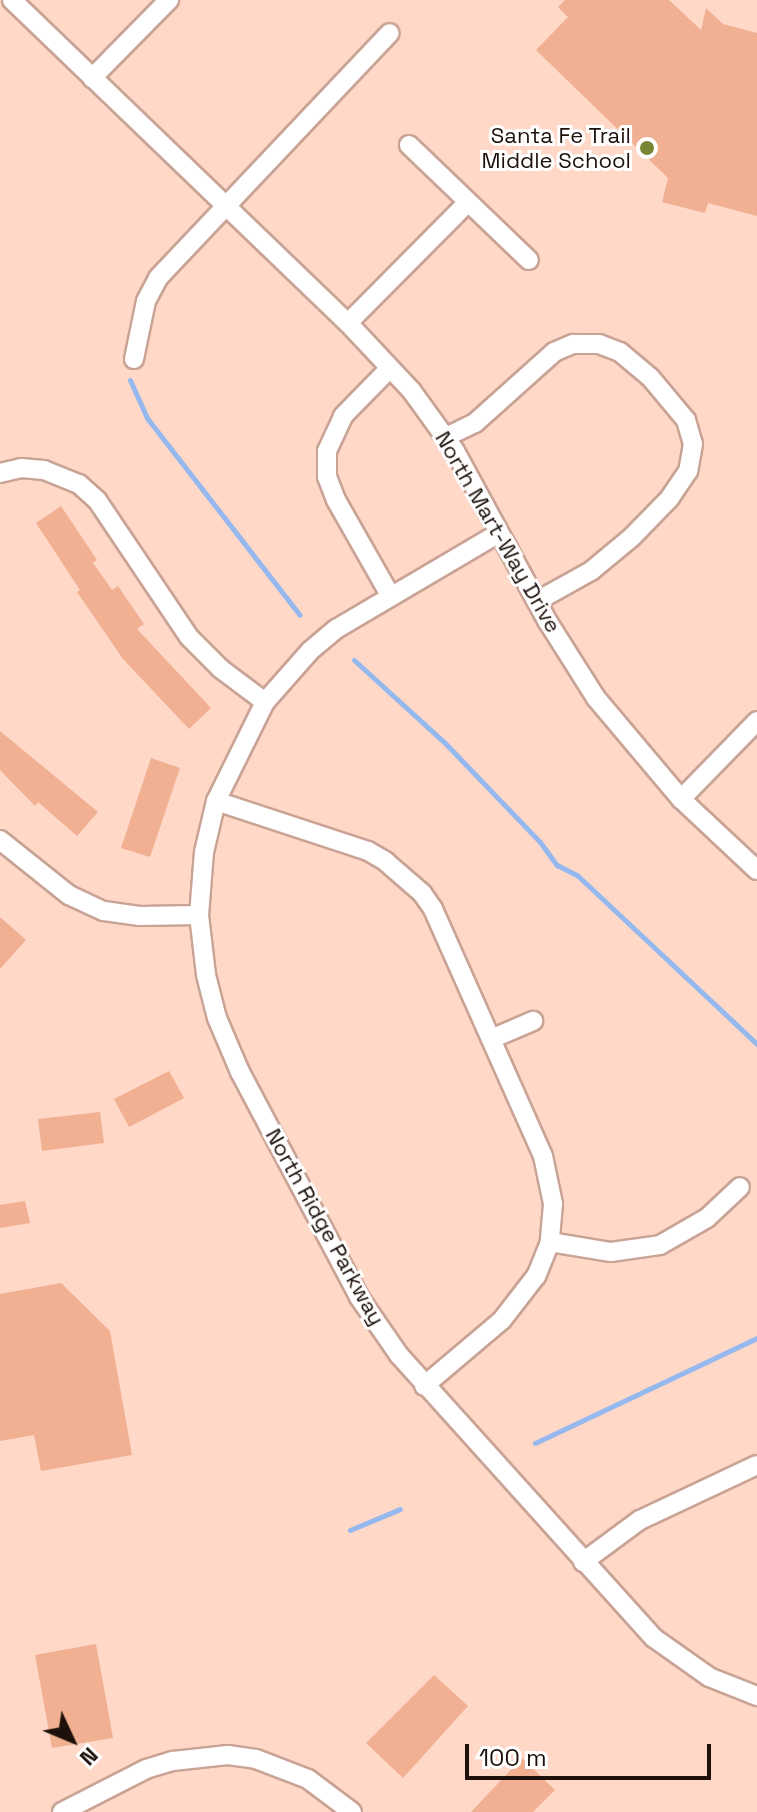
<!DOCTYPE html>
<html>
<head>
<meta charset="utf-8">
<style>
  body { margin:0 }
  #map { position:relative; width:757px; height:1812px; overflow:hidden; background:#ffd8c8; font-family:"Space Grotesk",sans-serif }
  div>[style] { position:absolute }
  [style*='--x'] { left:calc(var(--x)*1px); top:calc(var(--y)*1px); width:calc(var(--w)*1px); rotate:calc(var(--a)*1deg) }
  .stream>* { height:5px; margin:-2.5px; padding:0 2.5px; transform-origin:2.5px; border-radius:2.5px; background:#95b8ee }
  .building>* { inset:0; background:#f0b091 }
  .roads { filter:drop-shadow(2px 0 #c9a395) drop-shadow(-2px 0 #c9a395) drop-shadow(0 2px #c9a395) drop-shadow(0 -2px #c9a395) }
  .minor>* { height:18px; margin:-9px; padding:0 9px; transform-origin:9px; border-radius:9px; background:#fff }
  .dots>* { width:22px; height:22px; translate:-50% -50%; box-sizing:border-box; border:4px solid #fff; border-radius:50% }
  span { translate:-50% -50%; white-space:nowrap; text-align:center; line-height:1.15; -webkit-text-stroke:6px #fff; paint-order:stroke }
  .poi-label { font-size:22px; color:#1e110b }
  .right { translate:-100% -50%; text-align:right }
  .street-label { font-size:22px; color:#1e110b }
  .north { position:absolute; left:32px; top:1700px; width:80px; height:80px; -webkit-text-stroke:6px #fff; paint-order:stroke; rotate:134deg; font-size:22px; font-weight:700; line-height:32px; text-align:center; color:#1e110b }
  .north::after { content:''; display:block; margin:auto; width:28px; height:36px; background:#1e110b; clip-path:polygon(50% 0,100% 100%,50% 72%,0 100%) }
  .scale { position:absolute; left:465px; top:1744px; width:246px; height:36px; box-sizing:border-box; border:4px solid #1e110b; border-top:0; padding-left:10px; font-size:24px; line-height:28px; white-space:nowrap; color:#1e110b; -webkit-text-stroke:6px #fff; paint-order:stroke }
</style>
</head>
<body>
<div id="map">
  <div class="stream">
    <div style="--x:130;--y:380;--w:42;--a:65.9"></div>
    <div style="--x:147;--y:418;--w:249;--a:52.2"></div>
    <div style="--x:354;--y:660;--w:123;--a:42.4"></div>
    <div style="--x:445;--y:743;--w:137;--a:46.2"></div>
    <div style="--x:540;--y:842;--w:29;--a:54"></div>
    <div style="--x:557;--y:865;--w:22;--a:27"></div>
    <div style="--x:577;--y:875;--w:247;--a:43.2"></div>
    <div style="--x:535;--y:1443;--w:246;--a:-25.3"></div>
    <div style="--x:350;--y:1530;--w:54;--a:-22.8"></div>
  </div>
  <div class="building">
    <div style="clip-path:polygon(565px 0,669px 0,701px 30px,706px 8px,723px 24px,757px 33px,757px 216px,708px 203px,705px 213px,662px 202px,668px 178px,536px 50px,568px 17px,558px 7px)"></div>
    <div style="clip-path:polygon(61px 506px,97px 560px,93px 563px,112px 590px,118px 586px,144px 624px,137px 629px,211px 708px,189px 729px,123px 659px,77px 592px,80px 590px,36px 523px)"></div>
    <div style="clip-path:polygon(0 731px,98px 812px,77px 836px,38px 802px,35px 806px,0 770px)"></div>
    <div style="clip-path:polygon(151px 758px,180px 768px,150px 857px,121px 848px)"></div>
    <div style="clip-path:polygon(0 917px,26px 940px,0 969px)"></div>
    <div style="clip-path:polygon(169px 1071px,184px 1098px,129px 1127px,114px 1099px)"></div>
    <div style="clip-path:polygon(100px 1112px,104px 1143px,42px 1151px,38px 1119px)"></div>
    <div style="clip-path:polygon(25px 1201px,30px 1223px,0 1228px,0 1205px)"></div>
    <div style="clip-path:polygon(61px 1283px,110px 1331px,132px 1455px,41px 1471px,34px 1435px,0 1441px,0 1294px)"></div>
    <div style="clip-path:polygon(96px 1644px,113px 1738px,52px 1748px,35px 1655px)"></div>
    <div style="clip-path:polygon(434px 1675px,468px 1706px,403px 1778px,366px 1743px)"></div>
    <div style="clip-path:polygon(522px 1758px,555px 1790px,533px 1812px,471px 1812px)"></div>
  </div>
  <div class="roads">
    <div class="minor">
      <div style="--x:12;--y:0;--w:466;--a:43.9"></div>
      <div style="--x:348;--y:323;--w:92;--a:46.8"></div>
      <div style="--x:411;--y:390;--w:75;--a:54.2"></div>
      <div style="--x:455;--y:451;--w:195;--a:61.5"></div>
      <div style="--x:548;--y:622;--w:90;--a:57.7"></div>
      <div style="--x:596;--y:698;--w:132;--a:49.9"></div>
      <div style="--x:681;--y:799;--w:104;--a:43.1"></div>
      <div style="--x:92;--y:78;--w:110;--a:-45.4"></div>
      <div style="--x:409;--y:145;--w:166;--a:43.8"></div>
      <div style="--x:348;--y:323;--w:170;--a:-45.2"></div>
      <div style="--x:134;--y:359;--w:59;--a:-78.3"></div>
      <div style="--x:146;--y:301;--w:26;--a:-62"></div>
      <div style="--x:158;--y:278;--w:337;--a:-46.6"></div>
      <div style="--x:446;--y:437;--w:32;--a:-26"></div>
      <div style="--x:475;--y:423;--w:106;--a:-41.9"></div>
      <div style="--x:554;--y:352;--w:21;--a:-23"></div>
      <div style="--x:573;--y:344;--w:26;--a:0"></div>
      <div style="--x:599;--y:344;--w:22;--a:21"></div>
      <div style="--x:620;--y:352;--w:39;--a:40"></div>
      <div style="--x:650;--y:377;--w:56;--a:50.1"></div>
      <div style="--x:686;--y:420;--w:25;--a:74"></div>
      <div style="--x:693;--y:444;--w:27;--a:100"></div>
      <div style="--x:688;--y:471;--w:32;--a:124"></div>
      <div style="--x:670;--y:498;--w:54;--a:134.3"></div>
      <div style="--x:632;--y:537;--w:53;--a:140.3"></div>
      <div style="--x:591;--y:571;--w:62;--a:150.9"></div>
      <div style="--x:0;--y:473;--w:22;--a:-13"></div>
      <div style="--x:21;--y:468;--w:23;--a:5"></div>
      <div style="--x:44;--y:470;--w:38;--a:22"></div>
      <div style="--x:79;--y:484;--w:24;--a:42"></div>
      <div style="--x:97;--y:500;--w:165;--a:56.1"></div>
      <div style="--x:189;--y:637;--w:45;--a:45"></div>
      <div style="--x:221;--y:669;--w:55;--a:36.9"></div>
      <div style="--x:499;--y:533;--w:189;--a:149.5"></div>
      <div style="--x:336;--y:629;--w:34;--a:140"></div>
      <div style="--x:310;--y:651;--w:68;--a:131.4"></div>
      <div style="--x:265;--y:702;--w:110;--a:116.3"></div>
      <div style="--x:216;--y:801;--w:52;--a:103.2"></div>
      <div style="--x:204;--y:852;--w:63;--a:94.5"></div>
      <div style="--x:199;--y:915;--w:60;--a:83.3"></div>
      <div style="--x:206;--y:975;--w:44;--a:75.7"></div>
      <div style="--x:217;--y:1018;--w:59;--a:66.9"></div>
      <div style="--x:240;--y:1072;--w:255;--a:62.1"></div>
      <div style="--x:359;--y:1297;--w:70;--a:55.4"></div>
      <div style="--x:399;--y:1355;--w:381;--a:48"></div>
      <div style="--x:654;--y:1638;--w:67;--a:35.3"></div>
      <div style="--x:709;--y:1677;--w:52;--a:21.6"></div>
      <div style="--x:390;--y:595;--w:109;--a:-119.6"></div>
      <div style="--x:336;--y:500;--w:25;--a:-111"></div>
      <div style="--x:327;--y:477;--w:26;--a:-90"></div>
      <div style="--x:327;--y:451;--w:38;--a:-65"></div>
      <div style="--x:343;--y:416;--w:67;--a:-45.6"></div>
      <div style="--x:681;--y:799;--w:109;--a:-45.7"></div>
      <div style="--x:216;--y:801;--w:160;--a:18.2"></div>
      <div style="--x:368;--y:851;--w:20;--a:30"></div>
      <div style="--x:385;--y:861;--w:49;--a:40.9"></div>
      <div style="--x:422;--y:893;--w:19;--a:55"></div>
      <div style="--x:433;--y:909;--w:270;--a:66"></div>
      <div style="--x:543;--y:1156;--w:49;--a:78.2"></div>
      <div style="--x:553;--y:1204;--w:38;--a:95"></div>
      <div style="--x:550;--y:1242;--w:37;--a:112"></div>
      <div style="--x:536;--y:1276;--w:56;--a:127.7"></div>
      <div style="--x:502;--y:1320;--w:102;--a:139.8"></div>
      <div style="--x:0;--y:840;--w:88;--a:38.6"></div>
      <div style="--x:69;--y:895;--w:38;--a:25"></div>
      <div style="--x:104;--y:911;--w:36;--a:8"></div>
      <div style="--x:140;--y:916;--w:59;--a:-1"></div>
      <div style="--x:491;--y:1039;--w:46;--a:-23.2"></div>
      <div style="--x:550;--y:1242;--w:62;--a:9.3"></div>
      <div style="--x:611;--y:1252;--w:49;--a:-8.1"></div>
      <div style="--x:660;--y:1245;--w:54;--a:-29.9"></div>
      <div style="--x:707;--y:1218;--w:45;--a:-43.2"></div>
      <div style="--x:583;--y:1562;--w:71;--a:-36.4"></div>
      <div style="--x:640;--y:1520;--w:129;--a:-25.2"></div>
      <div style="--x:62;--y:1812;--w:94;--a:-27.1"></div>
      <div style="--x:146;--y:1769;--w:28;--a:-17"></div>
      <div style="--x:173;--y:1761;--w:55;--a:-6.2"></div>
      <div style="--x:228;--y:1755;--w:28;--a:8"></div>
      <div style="--x:256;--y:1759;--w:56;--a:21"></div>
      <div style="--x:308;--y:1779;--w:55;--a:36.9"></div>
    </div>
  </div>
  <div class="dots">
    <div style="left:647px;top:148px;background:#7a8633"></div>
  </div>
  <div class="poi-label">
    <span class="right" style="left:631px;top:148px">Santa Fe Trail<br>Middle School</span>
  </div>
  <div class="street-label">
    <span style="left:498px;top:532px;rotate:60deg">North Mart-Way Drive</span>
    <span style="left:325px;top:1227px;rotate:61deg">North Ridge Parkway</span>
  </div>
  <div class="north">N</div>
  <div class="scale">100 m</div>
</div>
</body>
</html>
